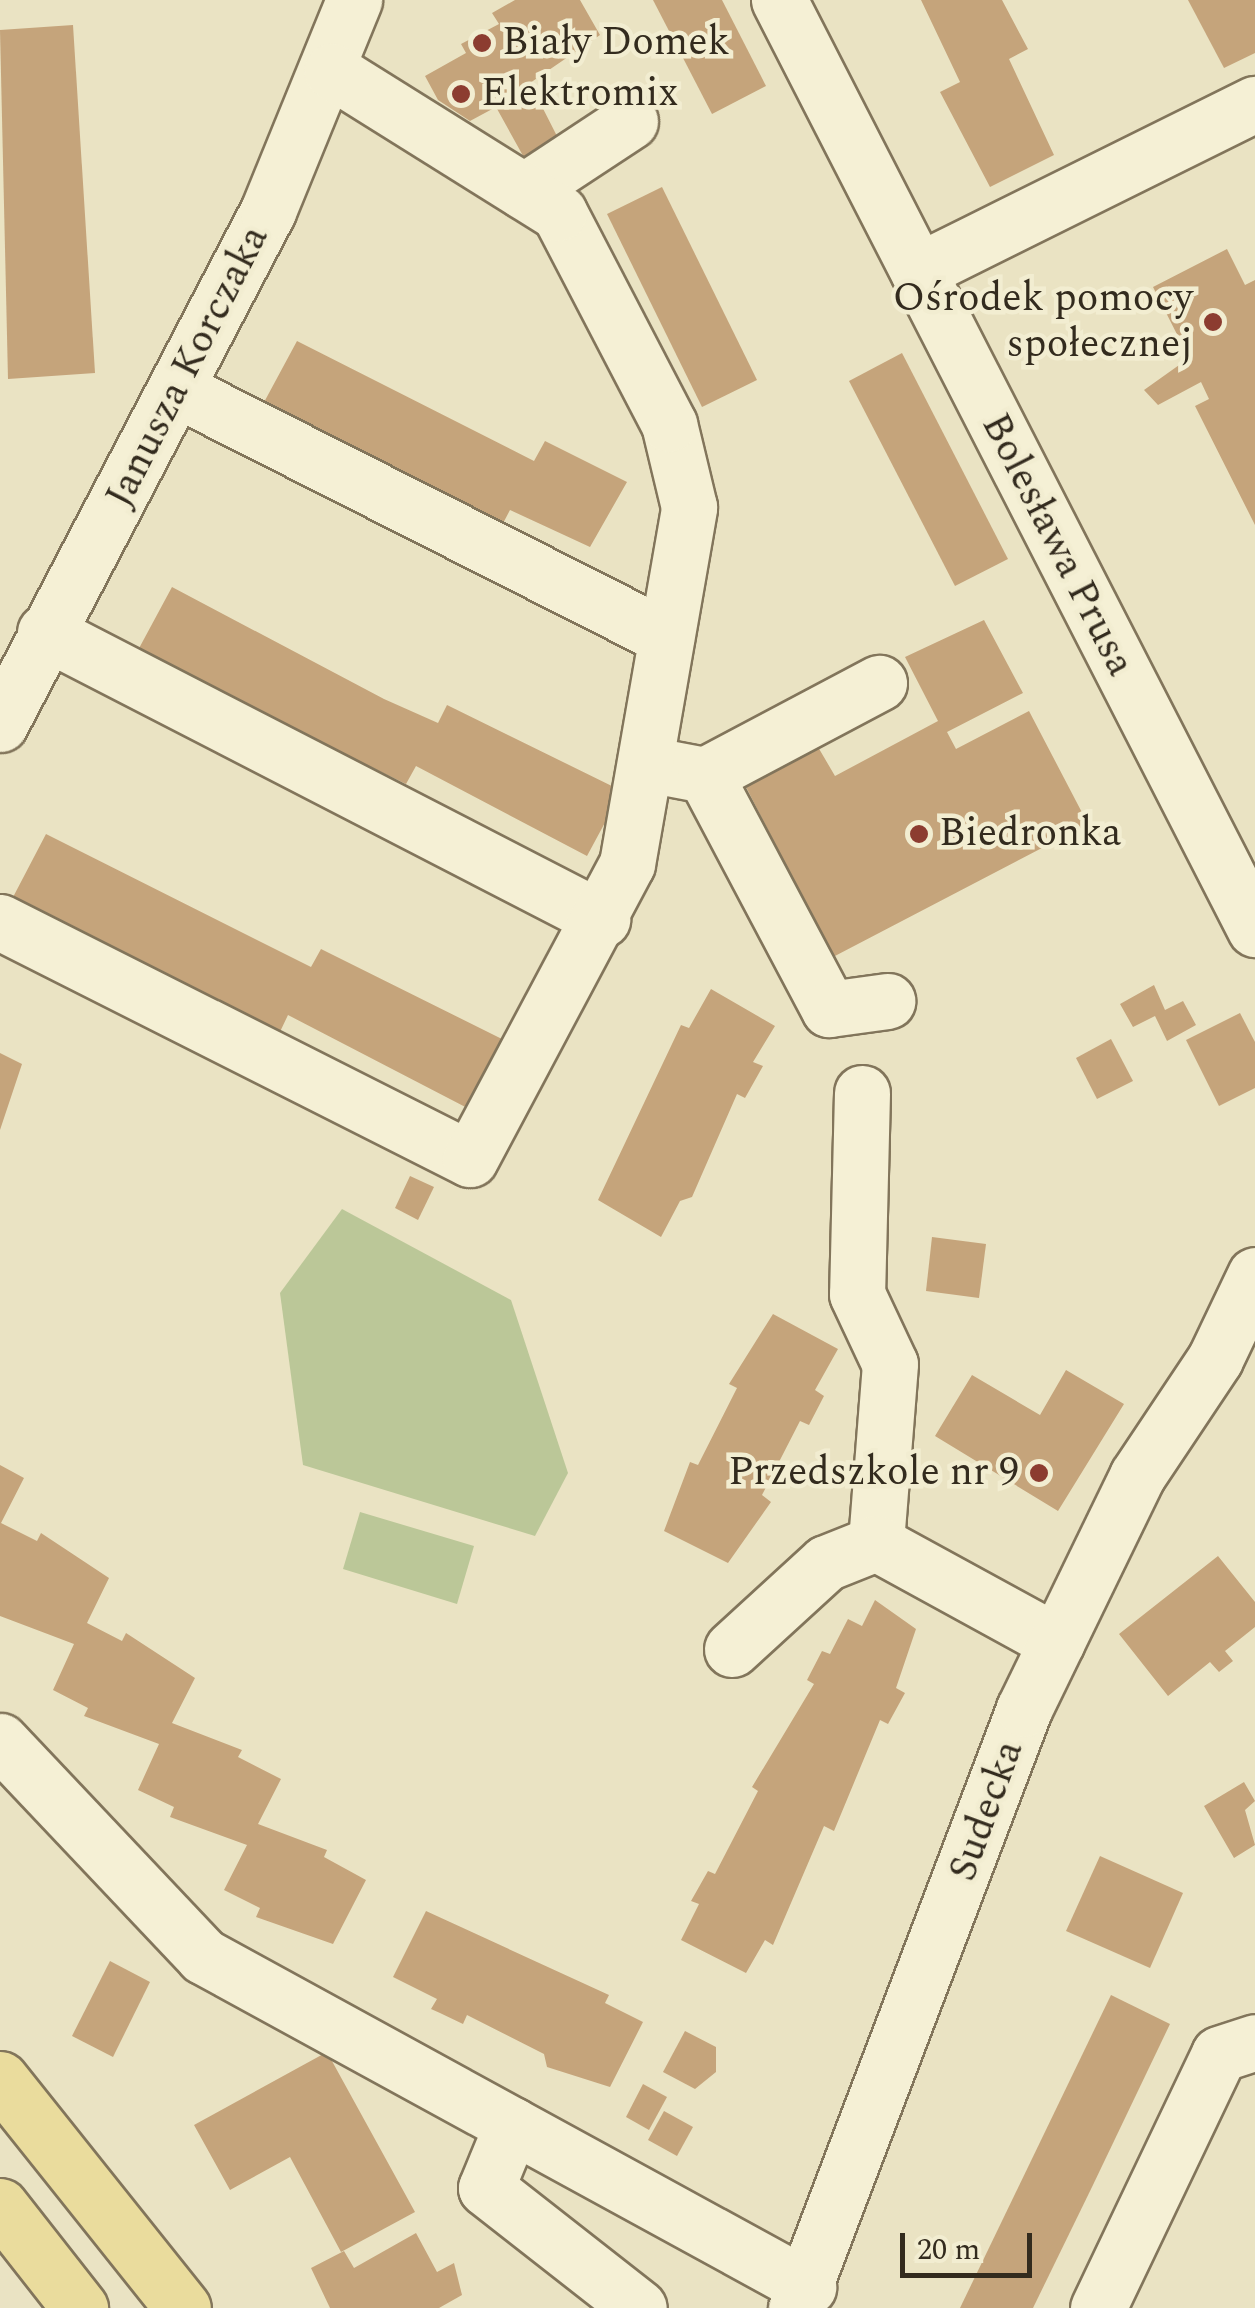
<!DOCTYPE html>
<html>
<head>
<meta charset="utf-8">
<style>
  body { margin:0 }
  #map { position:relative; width:1255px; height:2308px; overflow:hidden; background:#eae3c3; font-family:Spectral,serif }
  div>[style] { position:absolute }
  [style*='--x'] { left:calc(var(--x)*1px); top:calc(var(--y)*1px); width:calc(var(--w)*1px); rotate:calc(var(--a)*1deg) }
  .green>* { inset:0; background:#bbc798 }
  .building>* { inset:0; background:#c5a47b }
  .roads { filter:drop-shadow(2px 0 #82755b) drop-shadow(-2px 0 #82755b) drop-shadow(0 2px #82755b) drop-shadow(0 -2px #82755b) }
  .minor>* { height:55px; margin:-27.5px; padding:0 27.5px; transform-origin:27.5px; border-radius:27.5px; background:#f5f0d5 }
  .major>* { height:55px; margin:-27.5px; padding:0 27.5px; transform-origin:27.5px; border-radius:27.5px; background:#eadc9d }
  .dots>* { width:28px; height:28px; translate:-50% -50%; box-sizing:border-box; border:5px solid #f2edd1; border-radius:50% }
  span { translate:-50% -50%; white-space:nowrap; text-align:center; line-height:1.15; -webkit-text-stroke:9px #f2edd1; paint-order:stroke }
  .poi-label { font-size:40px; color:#332b1e }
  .left { translate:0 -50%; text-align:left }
  .right { translate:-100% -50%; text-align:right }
  .street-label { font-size:40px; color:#332b1e }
  .scale { position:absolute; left:900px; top:2233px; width:132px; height:45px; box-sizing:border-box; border:5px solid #332b1e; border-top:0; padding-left:12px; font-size:30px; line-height:35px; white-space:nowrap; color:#332b1e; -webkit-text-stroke:8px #f2edd1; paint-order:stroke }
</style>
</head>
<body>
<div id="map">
  <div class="green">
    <div style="clip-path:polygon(342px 1209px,511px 1300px,568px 1473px,535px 1536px,303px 1465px,280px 1293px)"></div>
    <div style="clip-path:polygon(360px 1512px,474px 1546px,457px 1604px,343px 1569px)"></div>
  </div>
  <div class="building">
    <div style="clip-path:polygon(515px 0,580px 0,600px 35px,530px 83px,560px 142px,527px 163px,496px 107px,470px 121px,438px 100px,425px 76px,466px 53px,461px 44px,499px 24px,492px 13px)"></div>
    <div style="clip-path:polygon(653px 0,722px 0,766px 86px,712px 114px)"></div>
    <div style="clip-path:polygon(921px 0,1002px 0,1028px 49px,1009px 59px,1054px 155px,990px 187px,940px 92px,960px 82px)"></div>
    <div style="clip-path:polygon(1188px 0,1255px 0,1255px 53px,1224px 68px)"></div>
    <div style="clip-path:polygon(73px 25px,95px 373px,8px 379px,0 30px)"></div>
    <div style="clip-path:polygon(662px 187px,757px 380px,702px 407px,607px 214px)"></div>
    <div style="clip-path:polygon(1227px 249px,1245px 285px,1255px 280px,1255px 525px,1195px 406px,1209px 399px,1201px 382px,1158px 405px,1144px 390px,1189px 358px,1153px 287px)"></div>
    <div style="clip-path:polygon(297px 341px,534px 461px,545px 441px,627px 482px,590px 547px,510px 510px,500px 529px,262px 406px)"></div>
    <div style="clip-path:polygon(902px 353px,1008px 559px,955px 586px,849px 381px)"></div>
    <div style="clip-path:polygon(172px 587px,384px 699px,438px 723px,447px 705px,622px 791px,587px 856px,416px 766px,406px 784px,137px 652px)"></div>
    <div style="clip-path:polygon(984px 620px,1023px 693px,947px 732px,956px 749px,1029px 711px,1088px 824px,833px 957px,745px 785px,818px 747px,835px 776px,938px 721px,905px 657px)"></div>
    <div style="clip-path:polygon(46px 834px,311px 967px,321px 949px,510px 1043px,475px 1112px,288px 1015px,278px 1036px,11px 901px)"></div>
    <div style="clip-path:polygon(1154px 985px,1165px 1010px,1183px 1001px,1196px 1025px,1167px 1041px,1155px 1016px,1133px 1027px,1120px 1004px)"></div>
    <div style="clip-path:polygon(711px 989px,775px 1026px,753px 1062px,763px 1066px,745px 1098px,737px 1094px,692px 1197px,680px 1201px,661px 1237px,598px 1200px,681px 1025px,689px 1028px)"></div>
    <div style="clip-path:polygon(1240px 1013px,1255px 1042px,1255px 1088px,1219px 1106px,1186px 1040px)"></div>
    <div style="clip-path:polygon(1111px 1039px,1133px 1081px,1097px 1099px,1076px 1058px)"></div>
    <div style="clip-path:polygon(0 1053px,22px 1064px,0 1130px)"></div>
    <div style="clip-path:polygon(410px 1176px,434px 1187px,418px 1220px,395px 1208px)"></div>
    <div style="clip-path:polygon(932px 1237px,986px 1244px,979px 1298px,926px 1291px)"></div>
    <div style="clip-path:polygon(773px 1314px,838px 1349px,815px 1390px,824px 1396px,809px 1425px,800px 1421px,762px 1495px,771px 1502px,728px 1563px,664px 1531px,690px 1462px,698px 1465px,737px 1388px,729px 1384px)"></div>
    <div style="clip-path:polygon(1066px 1370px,1124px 1404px,1058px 1511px,935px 1436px,972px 1375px,1040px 1415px)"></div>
    <div style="clip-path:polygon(0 1465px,24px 1478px,1px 1523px,37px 1541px,41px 1533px,109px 1578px,87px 1623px,122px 1641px,126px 1633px,195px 1678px,172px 1723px,242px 1750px,238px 1757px,281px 1779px,258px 1824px,327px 1850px,324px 1857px,366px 1880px,333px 1944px,256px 1917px,260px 1908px,224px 1890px,247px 1845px,170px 1817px,174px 1807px,138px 1790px,159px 1744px,84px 1716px,88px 1708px,53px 1690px,74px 1644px,0 1616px)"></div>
    <div style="clip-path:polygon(1218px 1556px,1255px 1602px,1255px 1627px,1225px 1651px,1233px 1661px,1219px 1672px,1210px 1662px,1168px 1696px,1119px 1634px)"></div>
    <div style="clip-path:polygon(875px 1600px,916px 1629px,896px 1688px,905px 1693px,888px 1724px,880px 1720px,834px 1831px,824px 1826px,773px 1945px,765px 1940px,746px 1973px,681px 1940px,699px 1904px,691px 1901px,708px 1871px,715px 1874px,758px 1791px,752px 1787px,814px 1684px,807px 1680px,822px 1651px,830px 1654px,848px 1619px,862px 1626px)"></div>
    <div style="clip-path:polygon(1244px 1782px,1255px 1801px,1245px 1810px,1255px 1845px,1234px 1858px,1204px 1806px)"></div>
    <div style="clip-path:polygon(1100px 1856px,1183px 1893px,1150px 1968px,1066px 1931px)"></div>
    <div style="clip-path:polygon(426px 1911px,609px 1995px,605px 2003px,643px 2022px,610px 2087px,547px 2067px,544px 2054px,467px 2015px,463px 2024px,440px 2013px,431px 2009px,437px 1999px,393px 1977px)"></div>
    <div style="clip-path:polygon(110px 1961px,150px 1982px,113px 2057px,72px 2036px)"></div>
    <div style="clip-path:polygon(1111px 1995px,1170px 2024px,1092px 2187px,1033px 2308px,960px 2308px)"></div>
    <div style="clip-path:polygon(685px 2031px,716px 2047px,716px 2072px,695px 2089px,663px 2072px)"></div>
    <div style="clip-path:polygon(327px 2052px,415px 2212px,341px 2252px,290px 2157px,230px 2190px,194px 2125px)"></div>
    <div style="clip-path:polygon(643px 2084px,667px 2097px,649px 2130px,626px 2117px)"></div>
    <div style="clip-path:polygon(664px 2111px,693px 2127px,677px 2156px,648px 2140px)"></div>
    <div style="clip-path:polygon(416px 2233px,437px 2272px,454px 2263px,462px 2295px,439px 2308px,330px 2308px,311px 2268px,344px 2251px,354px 2268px)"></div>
  </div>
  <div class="roads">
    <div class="minor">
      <div style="--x:779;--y:0;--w:1044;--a:62.87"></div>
      <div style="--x:524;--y:191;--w:127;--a:-33.4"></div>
      <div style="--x:918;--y:271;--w:376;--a:-26.4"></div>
      <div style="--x:178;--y:390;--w:547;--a:26.85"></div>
      <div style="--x:45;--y:632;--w:627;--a:27.26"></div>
      <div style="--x:0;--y:724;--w:579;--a:-62.42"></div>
      <div style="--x:268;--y:211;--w:228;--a:-67.8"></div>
      <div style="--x:647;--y:764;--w:59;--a:10.7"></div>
      <div style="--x:705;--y:775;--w:265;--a:62.1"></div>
      <div style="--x:829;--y:1009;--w:59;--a:-7.9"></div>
      <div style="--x:705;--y:775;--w:197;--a:-27.9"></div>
      <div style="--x:0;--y:922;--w:526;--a:26.76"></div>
      <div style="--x:470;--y:1159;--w:334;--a:-62"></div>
      <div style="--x:627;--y:864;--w:362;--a:-80.1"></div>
      <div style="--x:689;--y:507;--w:85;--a:-103.5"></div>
      <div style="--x:669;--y:424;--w:238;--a:-117.5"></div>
      <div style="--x:559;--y:213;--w:268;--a:-148"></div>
      <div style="--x:862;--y:1093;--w:201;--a:91.4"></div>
      <div style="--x:857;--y:1294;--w:77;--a:64.8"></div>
      <div style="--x:890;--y:1364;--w:180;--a:94.5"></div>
      <div style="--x:876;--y:1543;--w:206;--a:28.7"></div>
      <div style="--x:732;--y:1649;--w:127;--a:-42.5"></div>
      <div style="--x:826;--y:1563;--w:54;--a:-21.8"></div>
      <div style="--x:0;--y:1741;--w:296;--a:46.6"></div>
      <div style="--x:203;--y:1956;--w:690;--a:28.68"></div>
      <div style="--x:512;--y:2125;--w:68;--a:112.4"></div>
      <div style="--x:486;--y:2188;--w:194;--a:38.1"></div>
      <div style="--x:796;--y:2308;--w:641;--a:-69.16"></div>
      <div style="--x:1024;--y:1709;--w:259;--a:-64.1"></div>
      <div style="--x:1137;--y:1476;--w:141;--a:-56.3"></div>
      <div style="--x:1215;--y:1359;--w:93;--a:-64.5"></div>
      <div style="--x:1098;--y:2308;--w:281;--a:-64.5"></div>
      <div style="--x:1219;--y:2054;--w:38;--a:-18"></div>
    </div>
    <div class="major">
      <div style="--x:0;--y:2079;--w:293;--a:51.4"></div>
      <div style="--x:0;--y:2206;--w:130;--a:51.9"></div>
    </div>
  </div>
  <div class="dots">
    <div style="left:482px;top:43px;background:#8c3c30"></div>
    <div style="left:461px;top:94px;background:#8c3c30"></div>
    <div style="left:1213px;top:322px;background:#8c3c30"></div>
    <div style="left:919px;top:834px;background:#8c3c30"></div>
    <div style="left:1039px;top:1473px;background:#8c3c30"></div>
  </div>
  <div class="poi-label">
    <span class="left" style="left:502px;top:43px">Biały Domek</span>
    <span class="left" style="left:481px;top:94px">Elektromix</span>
    <span class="right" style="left:1193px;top:322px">Ośrodek pomocy<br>społecznej</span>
    <span class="left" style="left:939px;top:834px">Biedronka</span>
    <span class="right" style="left:1019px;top:1473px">Przedszkole nr 9</span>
  </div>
  <div class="street-label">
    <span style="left:188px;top:367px;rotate:-63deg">Janusza Korczaka</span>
    <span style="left:1057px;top:545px;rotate:63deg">Bolesława Prusa</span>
    <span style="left:987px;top:1811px;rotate:-70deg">Sudecka</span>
  </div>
  <div class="scale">20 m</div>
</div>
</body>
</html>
